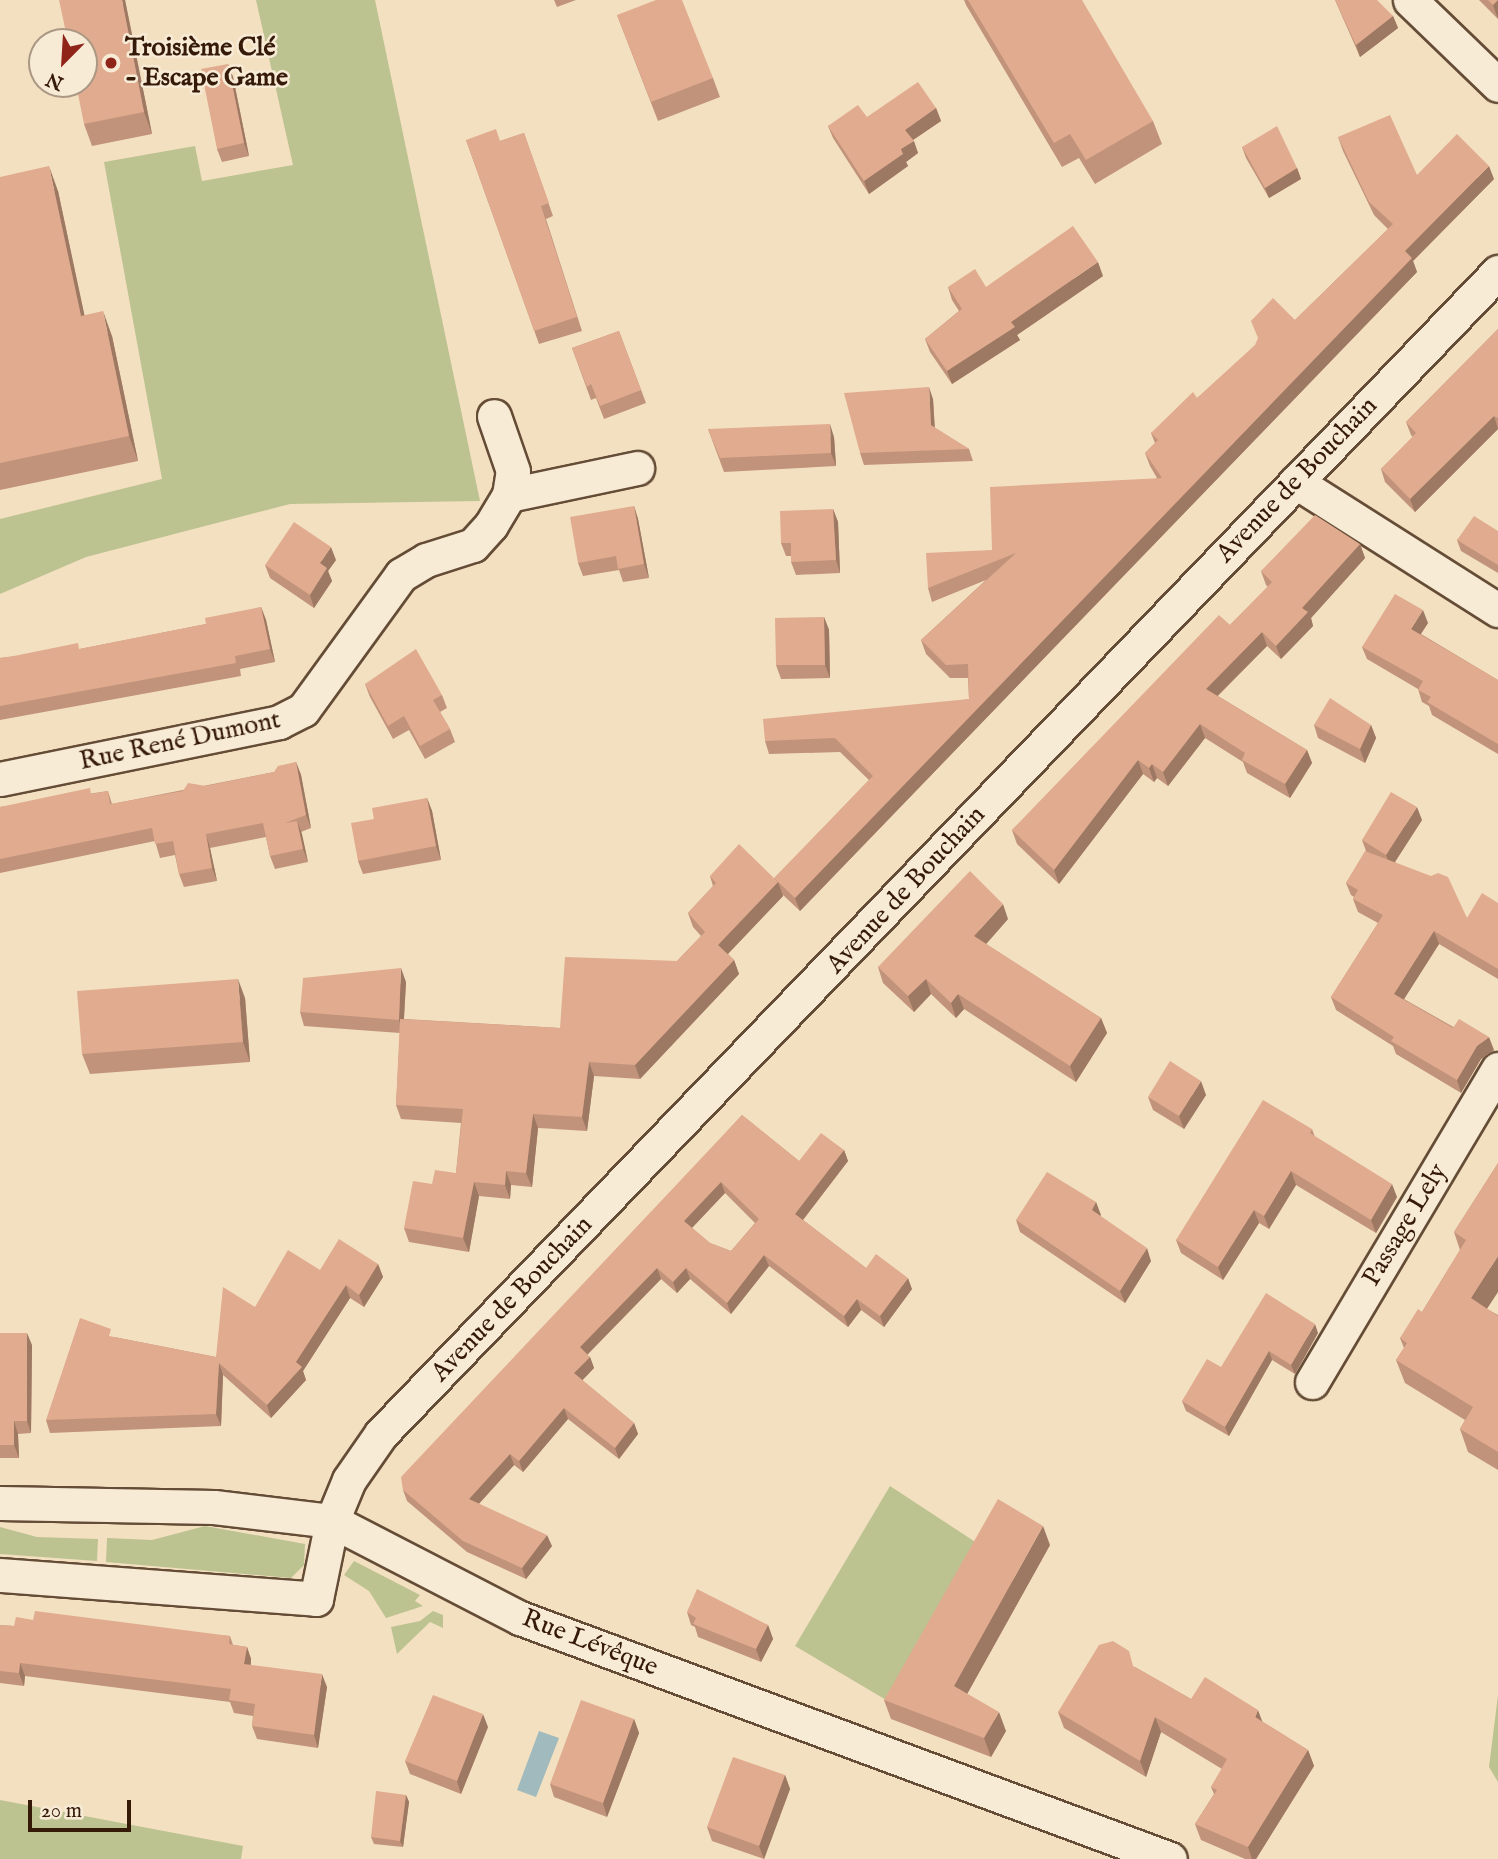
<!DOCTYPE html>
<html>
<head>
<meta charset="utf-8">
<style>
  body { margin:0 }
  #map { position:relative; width:1498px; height:1859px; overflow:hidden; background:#f3e0c0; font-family:"IM FELL English",serif }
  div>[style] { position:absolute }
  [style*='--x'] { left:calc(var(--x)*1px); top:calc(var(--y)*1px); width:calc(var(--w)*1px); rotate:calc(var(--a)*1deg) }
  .green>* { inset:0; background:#bdc291 }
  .water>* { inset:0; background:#a0babd }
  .roads { filter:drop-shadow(2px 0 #654c36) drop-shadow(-2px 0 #654c36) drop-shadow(0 2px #654c36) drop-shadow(0 -2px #654c36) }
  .minor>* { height:33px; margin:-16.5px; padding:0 16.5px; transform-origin:16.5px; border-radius:16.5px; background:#f7ebd6 }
  .wall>* { inset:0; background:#c1937a }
  .shaded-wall>* { inset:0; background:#9d7863 }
  .building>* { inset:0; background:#e0ab8e }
  .dots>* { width:19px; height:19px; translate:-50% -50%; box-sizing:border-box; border:4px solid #f7ebd6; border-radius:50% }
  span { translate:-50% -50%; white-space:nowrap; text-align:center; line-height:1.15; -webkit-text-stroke:5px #f7ebd6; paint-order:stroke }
  .poi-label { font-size:26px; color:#361a08; font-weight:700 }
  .left { translate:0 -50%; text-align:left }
  .street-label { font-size:26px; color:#361a08 }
  .north { position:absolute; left:28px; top:28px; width:70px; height:70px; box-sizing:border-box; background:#f7ebd6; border:2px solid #aa9784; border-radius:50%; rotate:204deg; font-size:19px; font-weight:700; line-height:28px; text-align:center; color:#361a08 }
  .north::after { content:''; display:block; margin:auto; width:24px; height:32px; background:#8f2418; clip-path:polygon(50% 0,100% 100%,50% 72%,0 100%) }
  .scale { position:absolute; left:28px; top:1800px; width:103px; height:32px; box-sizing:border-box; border:4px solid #361a08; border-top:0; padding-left:9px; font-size:21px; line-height:24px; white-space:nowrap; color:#361a08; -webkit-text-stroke:5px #f7ebd6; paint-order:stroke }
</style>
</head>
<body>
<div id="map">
  <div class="green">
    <div style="clip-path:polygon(256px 0,375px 0,480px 501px,290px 504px,86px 557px,0 594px,0 519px,162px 479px,104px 162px,195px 146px,202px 181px,293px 165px)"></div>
    <div style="clip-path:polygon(890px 1486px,986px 1549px,898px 1707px,795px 1646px)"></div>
    <div style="clip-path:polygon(205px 1526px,305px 1544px,304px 1565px,291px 1578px,106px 1562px,107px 1538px,152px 1540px)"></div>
    <div style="clip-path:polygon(0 1527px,37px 1537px,98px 1539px,97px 1561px,0 1554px)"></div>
    <div style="clip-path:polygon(354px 1561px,420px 1595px,415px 1601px,423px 1606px,386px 1618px,369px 1591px,344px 1575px)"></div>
    <div style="clip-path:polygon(433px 1611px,443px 1615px,443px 1628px,430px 1622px,397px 1654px,391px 1627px,420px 1621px)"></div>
    <div style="clip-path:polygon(1498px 1695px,1498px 1782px,1489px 1767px)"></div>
    <div style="clip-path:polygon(0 1800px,243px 1846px,241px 1859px,0 1859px)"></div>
  </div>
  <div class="water">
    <div style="clip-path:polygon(539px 1731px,559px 1738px,536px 1797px,517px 1790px)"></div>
  </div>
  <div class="roads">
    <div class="minor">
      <div style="--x:1410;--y:0;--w:122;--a:44"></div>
      <div style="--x:1296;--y:482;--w:239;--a:32.4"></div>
      <div style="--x:509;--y:495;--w:131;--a:-11.9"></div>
      <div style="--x:0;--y:779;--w:285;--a:-11.5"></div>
      <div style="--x:279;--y:722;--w:27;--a:-27"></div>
      <div style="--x:303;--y:710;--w:167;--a:-54"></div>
      <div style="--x:401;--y:575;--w:29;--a:-31"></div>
      <div style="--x:426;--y:560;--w:49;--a:-17.7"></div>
      <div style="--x:473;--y:545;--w:27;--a:-48"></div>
      <div style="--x:491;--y:525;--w:35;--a:-59"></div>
      <div style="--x:509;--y:495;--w:24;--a:-81"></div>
      <div style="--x:513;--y:471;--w:58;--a:-109.1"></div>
      <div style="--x:1312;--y:1382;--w:364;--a:-59.3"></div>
      <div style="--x:0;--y:1503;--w:214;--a:1.1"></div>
      <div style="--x:214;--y:1507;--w:119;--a:6.8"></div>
      <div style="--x:332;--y:1521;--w:212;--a:27.3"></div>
      <div style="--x:520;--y:1618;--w:693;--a:20.34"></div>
      <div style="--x:0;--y:1575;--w:317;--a:4.3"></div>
      <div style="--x:316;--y:1599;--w:80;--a:-78.4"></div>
      <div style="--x:332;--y:1521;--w:44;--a:-67.5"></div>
      <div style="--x:349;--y:1480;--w:56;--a:-55.2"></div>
      <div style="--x:381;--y:1434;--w:1612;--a:-46.13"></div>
    </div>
  </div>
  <div class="wall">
    <div style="clip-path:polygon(125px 0,152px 134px,92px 146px,84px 124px)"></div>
    <div style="clip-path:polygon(554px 0,576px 0,557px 7px)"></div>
    <div style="clip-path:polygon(964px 0,968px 0,1153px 121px,1162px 144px,1095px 184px,1079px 158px,1062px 167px,966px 5px)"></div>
    <div style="clip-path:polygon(1335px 0,1393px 16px,1398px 28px,1360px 57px)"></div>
    <div style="clip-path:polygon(1479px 0,1498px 0,1498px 19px)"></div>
    <div style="clip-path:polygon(617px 15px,713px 78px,720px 97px,658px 121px)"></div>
    <div style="clip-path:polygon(228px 64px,233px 77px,249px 156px,222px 162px,217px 149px)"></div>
    <div style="clip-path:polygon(936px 108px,941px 121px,913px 140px,918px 153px,906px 162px,908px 166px,869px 194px,833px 138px,828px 126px,867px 117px)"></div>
    <div style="clip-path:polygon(524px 133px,553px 216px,546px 219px,582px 331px,539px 344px,466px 140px,500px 141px)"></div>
    <div style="clip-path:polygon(1338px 137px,1417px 175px,1494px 179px,1413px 261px,1417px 272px,800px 911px,783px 895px,783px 896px,728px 954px,734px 960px,739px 974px,640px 1079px,594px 1076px,587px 1131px,538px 1128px,532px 1187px,511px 1185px,510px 1199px,479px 1196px,469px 1252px,409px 1242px,404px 1228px,432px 1184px,456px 1173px,461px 1123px,401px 1119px,396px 1105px,400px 1033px,304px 1026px,300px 1012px,406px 982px,404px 1019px,560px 1028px,677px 961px,701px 936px,693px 927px,688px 913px,713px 886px,710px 876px,774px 879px,869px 780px,840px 752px,769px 754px,765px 741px,969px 699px,968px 678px,950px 678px,926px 654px,921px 640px,986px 580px,932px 602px,928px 588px,992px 550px,1157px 478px,1150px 466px,1145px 453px,1155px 443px,1151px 433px,1197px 398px,1295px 320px,1388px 229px,1374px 215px,1343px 151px)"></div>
    <div style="clip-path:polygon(1242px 147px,1297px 168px,1301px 179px,1269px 198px,1246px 158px)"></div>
    <div style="clip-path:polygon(0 177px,58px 191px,84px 315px,112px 336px,138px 461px,0 490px)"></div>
    <div style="clip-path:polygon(1103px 276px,1017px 335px,1020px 340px,952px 384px,930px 352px,925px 339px,959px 311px,952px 300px,948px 287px,986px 287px)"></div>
    <div style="clip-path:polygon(1498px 329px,1498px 429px,1415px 512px,1385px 482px,1381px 469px,1413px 437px,1411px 435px,1406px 422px)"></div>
    <div style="clip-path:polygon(619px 331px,646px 403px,604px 419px,596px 398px,591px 400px,572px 348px)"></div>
    <div style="clip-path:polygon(933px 399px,935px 428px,969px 449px,973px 461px,864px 465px,860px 453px)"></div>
    <div style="clip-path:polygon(708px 429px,834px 437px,836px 466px,724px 472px)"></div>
    <div style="clip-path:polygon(634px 506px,638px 519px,649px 578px,623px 582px,619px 570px,583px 576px,578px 563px)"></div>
    <div style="clip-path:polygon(833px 509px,838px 522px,840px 573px,796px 575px,791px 562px,791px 556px,786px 556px,781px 543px)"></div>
    <div style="clip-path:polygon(1498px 531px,1498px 573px,1461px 551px,1457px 540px)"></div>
    <div style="clip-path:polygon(1360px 544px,1365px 558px,1311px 618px,1313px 626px,1281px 659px,1267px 646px,1218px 696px,1307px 750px,1312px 763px,1290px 798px,1247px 773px,1243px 762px,1205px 738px,1168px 786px,1157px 778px,1154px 782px,1143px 774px,1059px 884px,1017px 844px,1012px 830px,1230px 625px,1268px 587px,1266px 585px,1261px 571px)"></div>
    <div style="clip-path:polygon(336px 560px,328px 571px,332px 581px,314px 608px,270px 578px,265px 565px)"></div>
    <div style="clip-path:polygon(261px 607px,266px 620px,275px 662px,240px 669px,241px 676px,0 720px,0 658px,80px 649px,206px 624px)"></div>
    <div style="clip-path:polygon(824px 617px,829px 630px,830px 678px,781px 679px,776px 665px)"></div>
    <div style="clip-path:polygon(1428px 623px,1421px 634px,1498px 680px,1498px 754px,1432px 715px,1429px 706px,1422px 702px,1418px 689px,1367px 659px,1362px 647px)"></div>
    <div style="clip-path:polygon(365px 684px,442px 695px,447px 708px,440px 712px,450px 729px,455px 742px,425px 759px,409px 730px,393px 739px,370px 697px)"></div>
    <div style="clip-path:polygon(1314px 725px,1371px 725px,1376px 738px,1365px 763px,1318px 738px)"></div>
    <div style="clip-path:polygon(296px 762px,301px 775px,311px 828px,301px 832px,308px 862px,275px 869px,270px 856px,266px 837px,210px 848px,217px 881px,184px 887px,179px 874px,175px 855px,160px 858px,155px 841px,0 873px,0 807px,108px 791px,112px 804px,274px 772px)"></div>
    <div style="clip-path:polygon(427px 798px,432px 811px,441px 860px,363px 874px,358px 861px,374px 819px)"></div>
    <div style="clip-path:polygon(1422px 820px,1395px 862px,1467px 918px,1498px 903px,1498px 979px,1439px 944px,1404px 999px,1494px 1050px,1481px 1059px,1461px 1093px,1396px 1054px,1393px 1046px,1336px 1010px,1331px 997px,1378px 923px,1358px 912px,1353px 899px,1354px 897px,1351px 895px,1346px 883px,1366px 851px,1362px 840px)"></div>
    <div style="clip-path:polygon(1008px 919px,986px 944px,1101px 1018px,1107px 1033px,1076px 1082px,964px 1009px,956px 1018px,931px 994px,914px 1012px,883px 983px,878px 967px)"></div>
    <div style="clip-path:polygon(245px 998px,250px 1062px,90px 1074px,82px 1054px)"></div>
    <div style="clip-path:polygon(1206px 1095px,1184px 1129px,1153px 1110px,1148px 1097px)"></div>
    <div style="clip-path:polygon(evenodd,742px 1115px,799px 1161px,844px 1150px,848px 1161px,803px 1220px,866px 1268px,912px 1289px,884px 1327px,861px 1310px,848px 1327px,769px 1266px,731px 1314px,690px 1279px,677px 1293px,661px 1279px,587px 1355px,590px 1357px,594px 1368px,582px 1380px,634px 1423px,638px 1434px,619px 1459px,568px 1419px,523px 1472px,514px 1465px,479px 1504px,552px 1546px,526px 1579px,467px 1552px,407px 1501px,403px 1490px,742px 1115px,725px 1193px,755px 1223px,731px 1251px,710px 1243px,692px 1228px,725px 1193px)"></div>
    <div style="clip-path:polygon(1312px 1129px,1315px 1137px,1397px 1197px,1376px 1233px,1296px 1185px,1269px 1229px,1259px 1223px,1223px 1280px,1181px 1253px,1176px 1240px)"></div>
    <div style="clip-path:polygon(1498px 1163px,1487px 1309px,1498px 1315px,1498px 1470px,1468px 1452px,1460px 1429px,1465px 1420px,1405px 1383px,1396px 1360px,1404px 1348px,1400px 1338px,1422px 1312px,1460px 1250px,1454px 1232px)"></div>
    <div style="clip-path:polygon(1096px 1202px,1100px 1216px,1151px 1261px,1125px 1303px,1020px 1232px,1016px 1220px)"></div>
    <div style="clip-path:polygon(378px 1264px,383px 1277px,364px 1307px,350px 1298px,303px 1371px,306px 1380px,271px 1418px,223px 1375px,221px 1426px,50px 1433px,46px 1420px,114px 1337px,216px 1357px,255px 1307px,320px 1270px)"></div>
    <div style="clip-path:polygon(0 1333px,32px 1345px,31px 1433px,18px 1434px,19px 1458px,0 1458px)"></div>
    <div style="clip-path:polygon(1318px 1333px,1295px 1374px,1272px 1360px,1229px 1436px,1186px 1411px,1182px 1401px,1221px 1367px)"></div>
    <div style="clip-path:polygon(1050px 1545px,967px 1694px,1006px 1731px,991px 1757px,891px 1719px,884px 1700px)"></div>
    <div style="clip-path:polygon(687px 1612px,768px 1625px,773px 1639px,761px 1662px,698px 1637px,695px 1627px,691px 1625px)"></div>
    <div style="clip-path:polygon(33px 1620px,230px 1636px,233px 1645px,247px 1647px,251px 1659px,251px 1665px,327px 1687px,318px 1748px,257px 1739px,252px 1726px,253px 1716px,234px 1713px,230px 1702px,25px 1676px,24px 1686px,0 1683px,0 1625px,14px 1626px)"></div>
    <div style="clip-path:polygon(1135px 1667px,1191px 1699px,1263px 1722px,1308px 1750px,1314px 1766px,1256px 1859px,1245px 1859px,1201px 1840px,1195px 1824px,1214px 1794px,1211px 1787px,1222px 1769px,1161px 1732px,1146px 1777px,1064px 1728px,1058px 1712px)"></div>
    <div style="clip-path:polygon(634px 1719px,639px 1733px,607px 1817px,554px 1797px,550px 1784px)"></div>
    <div style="clip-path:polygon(488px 1727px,461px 1794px,410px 1774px,405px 1761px)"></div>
    <div style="clip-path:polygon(785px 1775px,790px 1789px,764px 1859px,712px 1841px,707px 1827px)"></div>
    <div style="clip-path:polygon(406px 1795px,409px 1802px,403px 1847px,374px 1844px,371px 1837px)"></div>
  </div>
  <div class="shaded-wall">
    <div style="clip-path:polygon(122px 0,125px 0,152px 134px,144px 112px)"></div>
    <div style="clip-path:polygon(1498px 0,1498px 19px,1493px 5px)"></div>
    <div style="clip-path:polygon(1393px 16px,1398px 28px,1360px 57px,1356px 45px)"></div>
    <div style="clip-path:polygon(228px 64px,233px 77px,249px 156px,244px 143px)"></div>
    <div style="clip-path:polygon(936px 108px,941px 121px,910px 142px,905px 130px)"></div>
    <div style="clip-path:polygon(914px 141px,918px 153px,906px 162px,908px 166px,869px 194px,864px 181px,901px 149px)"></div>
    <div style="clip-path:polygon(49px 166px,58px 191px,90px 341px,81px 316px)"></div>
    <div style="clip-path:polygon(1489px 166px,1494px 179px,1413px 261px,1417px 272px,800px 911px,795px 898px,1405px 251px)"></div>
    <div style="clip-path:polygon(1297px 168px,1301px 179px,1269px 198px,1265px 188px)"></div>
    <div style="clip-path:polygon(1098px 262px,1103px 276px,1017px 335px,1020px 340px,952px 384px,947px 371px,1011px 322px)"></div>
    <div style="clip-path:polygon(103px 311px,112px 336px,138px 461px,129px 436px)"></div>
    <div style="clip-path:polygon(929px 387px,933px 399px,935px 437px,931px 425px)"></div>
    <div style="clip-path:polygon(1494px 416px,1498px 429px,1415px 512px,1410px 499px)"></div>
    <div style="clip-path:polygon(830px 424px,834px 437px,836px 466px,831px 453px)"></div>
    <div style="clip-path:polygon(634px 506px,638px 519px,649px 578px,644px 564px)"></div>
    <div style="clip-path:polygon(833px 509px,838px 522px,840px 573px,836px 560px)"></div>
    <div style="clip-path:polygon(1360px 544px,1365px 558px,1311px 618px,1313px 626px,1281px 659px,1276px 646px,1302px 608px)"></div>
    <div style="clip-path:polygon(331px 547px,336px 560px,328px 571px,332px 581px,314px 608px,310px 595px,320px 563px)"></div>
    <div style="clip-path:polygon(261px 607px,266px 620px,275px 662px,270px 649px)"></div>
    <div style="clip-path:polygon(1423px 610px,1428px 623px,1416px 641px,1411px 629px)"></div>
    <div style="clip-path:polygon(824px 617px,829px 630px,830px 678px,825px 665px)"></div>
    <div style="clip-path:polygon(1262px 632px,1267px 646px,1211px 702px,1206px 689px)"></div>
    <div style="clip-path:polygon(1200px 724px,1205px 738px,1168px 786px,1163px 772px)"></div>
    <div style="clip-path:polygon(1371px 725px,1376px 738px,1365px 763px,1360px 749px)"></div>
    <div style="clip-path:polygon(1307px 750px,1312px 763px,1290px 798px,1285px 784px)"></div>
    <div style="clip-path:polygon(1138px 760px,1143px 774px,1059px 884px,1054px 870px)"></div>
    <div style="clip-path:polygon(296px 762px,301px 775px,311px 828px,306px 815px)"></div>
    <div style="clip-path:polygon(1152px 764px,1157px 778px,1154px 782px,1149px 768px)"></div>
    <div style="clip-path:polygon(427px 798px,432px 811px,441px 860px,436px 846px)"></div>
    <div style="clip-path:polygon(1417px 807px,1422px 820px,1391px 868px,1386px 855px)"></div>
    <div style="clip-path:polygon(297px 821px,302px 834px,308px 862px,303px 849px)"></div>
    <div style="clip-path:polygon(206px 834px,210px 848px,217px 881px,212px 868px)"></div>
    <div style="clip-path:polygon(778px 882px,783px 896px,723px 959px,718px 945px)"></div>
    <div style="clip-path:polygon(1003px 904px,1008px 919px,980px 951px,974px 936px)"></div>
    <div style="clip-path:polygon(1434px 931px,1439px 944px,1399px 1007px,1394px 994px)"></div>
    <div style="clip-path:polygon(734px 960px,739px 974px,640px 1079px,635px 1065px)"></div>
    <div style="clip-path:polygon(401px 968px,406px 982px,403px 1033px,399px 1020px)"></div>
    <div style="clip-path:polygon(238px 979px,245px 998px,250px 1062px,243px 1042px)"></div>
    <div style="clip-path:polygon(926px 979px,931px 994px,914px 1012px,908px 996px)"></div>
    <div style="clip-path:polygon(958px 994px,964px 1009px,956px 1018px,951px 1003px)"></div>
    <div style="clip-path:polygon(1101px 1018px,1107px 1033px,1076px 1082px,1070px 1066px)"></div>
    <div style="clip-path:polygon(1489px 1037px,1494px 1050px,1481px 1059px,1461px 1093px,1457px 1080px,1477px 1046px)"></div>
    <div style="clip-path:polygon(589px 1062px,594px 1076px,587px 1131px,582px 1117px)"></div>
    <div style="clip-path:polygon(1201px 1081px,1206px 1095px,1184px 1129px,1179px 1116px)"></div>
    <div style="clip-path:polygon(533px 1114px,538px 1128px,532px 1187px,526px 1173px)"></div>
    <div style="clip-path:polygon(844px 1150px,848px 1161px,799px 1225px,795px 1214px)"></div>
    <div style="clip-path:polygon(506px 1171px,511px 1185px,510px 1199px,505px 1185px)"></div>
    <div style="clip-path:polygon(1291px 1171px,1296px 1185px,1269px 1229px,1264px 1216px)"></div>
    <div style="clip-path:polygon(474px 1182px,479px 1196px,469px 1252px,463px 1238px)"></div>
    <div style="clip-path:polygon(721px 1182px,725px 1193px,688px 1232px,684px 1221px)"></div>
    <div style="clip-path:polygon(1392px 1184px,1397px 1197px,1376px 1233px,1371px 1220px)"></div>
    <div style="clip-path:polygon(1096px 1202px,1101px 1215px,1096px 1222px,1092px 1210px)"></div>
    <div style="clip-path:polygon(1254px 1210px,1259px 1223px,1223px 1280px,1218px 1267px)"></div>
    <div style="clip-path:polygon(1147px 1248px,1151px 1261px,1125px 1303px,1120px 1291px)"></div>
    <div style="clip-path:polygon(764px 1255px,769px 1266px,731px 1314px,727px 1303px)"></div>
    <div style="clip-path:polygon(1498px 1256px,1498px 1292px,1479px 1321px,1471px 1298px)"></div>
    <div style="clip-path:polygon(378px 1264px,383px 1277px,364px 1307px,359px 1295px)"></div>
    <div style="clip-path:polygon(657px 1268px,661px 1279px,584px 1358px,580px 1347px)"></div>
    <div style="clip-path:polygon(686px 1268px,690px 1279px,677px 1293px,673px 1282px)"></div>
    <div style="clip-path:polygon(908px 1278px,912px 1289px,884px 1327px,880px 1316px)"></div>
    <div style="clip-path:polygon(346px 1285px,350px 1298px,303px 1371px,306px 1380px,271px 1418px,267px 1405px)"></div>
    <div style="clip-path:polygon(857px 1299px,861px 1310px,848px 1327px,844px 1316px)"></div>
    <div style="clip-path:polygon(1315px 1324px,1318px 1333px,1295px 1374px,1291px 1365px)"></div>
    <div style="clip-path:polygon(27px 1333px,32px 1345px,31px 1433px,27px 1421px)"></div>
    <div style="clip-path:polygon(1269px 1351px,1272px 1360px,1229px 1436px,1225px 1427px)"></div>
    <div style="clip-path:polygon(590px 1357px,594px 1368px,578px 1385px,574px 1373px)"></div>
    <div style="clip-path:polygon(219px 1363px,223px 1375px,221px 1426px,216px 1414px)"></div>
    <div style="clip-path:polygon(564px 1408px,568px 1419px,523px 1472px,519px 1461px)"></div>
    <div style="clip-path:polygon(14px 1421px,18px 1434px,19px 1458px,14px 1445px)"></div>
    <div style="clip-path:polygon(634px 1423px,638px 1434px,619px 1459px,615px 1448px)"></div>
    <div style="clip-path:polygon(510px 1454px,514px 1465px,473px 1510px,469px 1499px)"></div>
    <div style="clip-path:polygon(1043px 1526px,1050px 1545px,961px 1705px,954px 1686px)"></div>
    <div style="clip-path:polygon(547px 1535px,552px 1546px,526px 1579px,522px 1568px)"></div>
    <div style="clip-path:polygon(768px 1625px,773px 1639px,761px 1662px,756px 1649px)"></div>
    <div style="clip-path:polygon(247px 1647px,251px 1659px,249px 1677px,244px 1664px)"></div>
    <div style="clip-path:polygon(20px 1663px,25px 1676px,24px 1686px,19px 1673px)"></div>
    <div style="clip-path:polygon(322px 1674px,327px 1687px,318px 1748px,314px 1735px)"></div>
    <div style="clip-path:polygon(1258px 1710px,1264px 1726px,1255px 1717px)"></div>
    <div style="clip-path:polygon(999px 1712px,1006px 1731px,991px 1757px,984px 1738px)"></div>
    <div style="clip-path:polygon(483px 1714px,488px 1727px,461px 1794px,457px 1781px)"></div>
    <div style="clip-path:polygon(1155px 1717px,1161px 1732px,1146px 1777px,1140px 1761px)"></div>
    <div style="clip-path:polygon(634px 1719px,639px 1733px,607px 1817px,603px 1803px)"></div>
    <div style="clip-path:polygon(1308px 1750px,1314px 1766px,1256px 1859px,1252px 1859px,1248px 1847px)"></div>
    <div style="clip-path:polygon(785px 1775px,790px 1789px,764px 1859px,759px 1846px)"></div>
    <div style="clip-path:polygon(406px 1795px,409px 1802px,403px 1847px,400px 1841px)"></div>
  </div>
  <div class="building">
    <div style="clip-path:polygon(59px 0,122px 0,144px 112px,84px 124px,76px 84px,84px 84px,84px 42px,68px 42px)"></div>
    <div style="clip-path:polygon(656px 0,682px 0,713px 78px,651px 102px,617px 15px)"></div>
    <div style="clip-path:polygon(968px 0,1082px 0,1153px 121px,1086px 160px,1070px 134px,1054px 143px)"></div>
    <div style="clip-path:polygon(1335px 0,1377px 0,1393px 16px,1356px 45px)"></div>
    <div style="clip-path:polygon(1488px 0,1498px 0,1493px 5px)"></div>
    <div style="clip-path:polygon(228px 64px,244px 143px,217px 149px,201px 69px)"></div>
    <div style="clip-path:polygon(918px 82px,936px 108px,905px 130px,914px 141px,901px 149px,903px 154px,864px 181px,828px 126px,858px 105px,867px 117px)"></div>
    <div style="clip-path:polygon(1390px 115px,1417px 175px,1457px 134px,1489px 166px,1405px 251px,1412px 258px,795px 898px,774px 878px,873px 776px,835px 738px,765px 741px,763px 719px,969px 699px,968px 664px,946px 665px,921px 640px,1016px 553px,928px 588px,926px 553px,992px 550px,990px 487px,1162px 478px,1145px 453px,1158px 440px,1151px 433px,1193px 392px,1197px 398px,1255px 345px,1258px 338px,1251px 321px,1273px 298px,1295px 320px,1393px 224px,1369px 202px,1338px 137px)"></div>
    <div style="clip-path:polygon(1277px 126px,1297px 168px,1265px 188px,1242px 147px)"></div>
    <div style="clip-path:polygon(496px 129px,500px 141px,524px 133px,549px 203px,541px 206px,577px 317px,534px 331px,466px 140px)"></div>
    <div style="clip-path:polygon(49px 166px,81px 316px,103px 311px,129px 436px,0 463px,0 177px)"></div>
    <div style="clip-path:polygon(1073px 226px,1098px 262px,1011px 322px,1015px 327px,947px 371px,925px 339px,962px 309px,948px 287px,975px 269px,986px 287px)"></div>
    <div style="clip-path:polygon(1498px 329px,1498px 417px,1497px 418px,1494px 416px,1410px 499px,1381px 469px,1416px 433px,1406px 422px)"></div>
    <div style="clip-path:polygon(619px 331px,641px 390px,600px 406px,591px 384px,587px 387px,572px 348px)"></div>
    <div style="clip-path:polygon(929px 387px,931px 425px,969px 449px,860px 453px,844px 393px)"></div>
    <div style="clip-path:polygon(830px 424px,831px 453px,720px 458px,708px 429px)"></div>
    <div style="clip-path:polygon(634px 506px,644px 564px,618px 569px,616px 556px,578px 563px,570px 517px)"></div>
    <div style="clip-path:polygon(833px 509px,836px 560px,791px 562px,791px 543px,781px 543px,780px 511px)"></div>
    <div style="clip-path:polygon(1315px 515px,1360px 544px,1302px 608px,1308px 612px,1276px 646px,1262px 632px,1206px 689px,1307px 750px,1285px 784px,1242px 760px,1245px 753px,1200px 724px,1163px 772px,1152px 764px,1149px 768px,1138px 760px,1054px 870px,1012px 830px,1219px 615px,1230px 625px,1272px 582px,1261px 571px)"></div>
    <div style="clip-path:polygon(1474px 516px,1498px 531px,1498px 565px,1457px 540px)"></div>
    <div style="clip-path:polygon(294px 522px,331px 547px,320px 563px,327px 568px,310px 595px,265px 565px)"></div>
    <div style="clip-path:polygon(1395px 594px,1423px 610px,1411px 629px,1498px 680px,1498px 744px,1427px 702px,1431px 697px,1418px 690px,1423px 681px,1362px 647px)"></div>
    <div style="clip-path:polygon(261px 607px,270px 649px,235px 656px,236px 663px,0 706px,0 658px,14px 656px,78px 643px,79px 649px,206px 624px,205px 618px)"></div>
    <div style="clip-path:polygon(824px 617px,825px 665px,776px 665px,775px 618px)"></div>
    <div style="clip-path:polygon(416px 649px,442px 695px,433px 700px,450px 729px,420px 746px,404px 716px,388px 726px,365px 684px)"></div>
    <div style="clip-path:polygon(1330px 698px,1371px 725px,1360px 749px,1314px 725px)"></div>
    <div style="clip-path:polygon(296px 762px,306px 815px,285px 823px,297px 821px,303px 849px,270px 856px,263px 823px,206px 834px,212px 868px,179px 874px,173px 841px,155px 844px,152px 828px,0 859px,0 807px,90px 788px,91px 794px,108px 791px,110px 804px,183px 791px,188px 783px,206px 786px,274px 772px,278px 766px)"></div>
    <div style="clip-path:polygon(1391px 792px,1417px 807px,1386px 855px,1362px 840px)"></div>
    <div style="clip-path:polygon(427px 798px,436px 846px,358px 861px,351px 823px,374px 819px,372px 808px)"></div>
    <div style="clip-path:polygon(739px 844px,778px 882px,718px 945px,734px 960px,635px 1065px,589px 1062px,582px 1117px,533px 1114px,526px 1173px,506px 1171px,505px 1185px,474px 1182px,463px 1238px,404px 1228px,413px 1181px,432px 1184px,435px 1170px,456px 1173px,463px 1109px,396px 1105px,400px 1019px,560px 1028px,565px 957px,677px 961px,705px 932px,688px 913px,716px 883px,710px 876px)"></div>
    <div style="clip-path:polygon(1365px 851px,1431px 876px,1438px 873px,1448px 877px,1467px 918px,1482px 893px,1498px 903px,1498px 969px,1434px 931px,1394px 994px,1453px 1028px,1459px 1019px,1489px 1037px,1477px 1046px,1457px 1080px,1391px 1041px,1394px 1037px,1331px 997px,1383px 915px,1353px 899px,1358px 890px,1346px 883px)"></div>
    <div style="clip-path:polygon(970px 871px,1003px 904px,974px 936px,1101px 1018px,1070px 1066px,958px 994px,951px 1003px,926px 979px,908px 996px,878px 967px)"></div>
    <div style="clip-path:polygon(401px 968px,399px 1020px,300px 1012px,303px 978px)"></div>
    <div style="clip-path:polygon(238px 979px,243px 1042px,82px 1054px,77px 991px)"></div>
    <div style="clip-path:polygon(1170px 1061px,1201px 1081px,1179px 1116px,1148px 1097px)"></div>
    <div style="clip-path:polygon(1263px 1100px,1312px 1129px,1310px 1133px,1392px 1184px,1371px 1220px,1291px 1171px,1264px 1216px,1254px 1210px,1218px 1267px,1176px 1240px)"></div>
    <div style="clip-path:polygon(evenodd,742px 1115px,799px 1161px,821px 1133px,844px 1150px,795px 1214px,866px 1268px,876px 1254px,908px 1278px,880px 1316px,857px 1299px,844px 1316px,764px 1255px,727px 1303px,686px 1268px,673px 1282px,657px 1268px,580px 1347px,590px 1357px,574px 1373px,634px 1423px,615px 1448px,564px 1408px,519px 1461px,510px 1454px,469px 1499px,547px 1535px,522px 1568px,463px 1541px,403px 1490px,401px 1477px,742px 1115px,721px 1182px,759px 1219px,731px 1251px,710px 1243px,684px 1221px,721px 1182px)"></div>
    <div style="clip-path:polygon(1498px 1163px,1498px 1256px,1471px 1298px,1498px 1316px,1498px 1452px,1460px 1429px,1473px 1407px,1396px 1360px,1407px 1343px,1400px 1338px,1418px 1309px,1422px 1312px,1466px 1240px,1454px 1232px)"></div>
    <div style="clip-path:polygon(1047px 1172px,1096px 1202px,1092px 1210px,1147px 1248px,1120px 1291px,1016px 1220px)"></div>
    <div style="clip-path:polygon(339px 1239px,378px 1264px,359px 1295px,346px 1285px,296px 1362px,302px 1367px,267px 1405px,219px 1363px,216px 1414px,46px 1420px,80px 1318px,111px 1329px,109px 1336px,216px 1357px,223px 1287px,255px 1307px,288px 1250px,320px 1270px)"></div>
    <div style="clip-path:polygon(1266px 1293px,1315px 1324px,1291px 1365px,1269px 1351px,1225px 1427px,1182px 1401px,1207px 1359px,1221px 1367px)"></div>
    <div style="clip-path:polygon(0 1333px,27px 1333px,27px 1421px,14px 1421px,14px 1445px,0 1445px)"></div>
    <div style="clip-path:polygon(998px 1499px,1043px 1526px,954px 1686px,999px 1712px,984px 1738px,884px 1700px)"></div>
    <div style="clip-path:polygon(697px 1589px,768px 1625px,756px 1649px,693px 1624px,696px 1618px,687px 1612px)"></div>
    <div style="clip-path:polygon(35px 1611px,230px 1636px,229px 1644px,247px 1647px,244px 1664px,322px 1674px,314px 1735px,252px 1726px,255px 1704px,229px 1700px,231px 1689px,20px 1663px,19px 1673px,0 1671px,0 1625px,14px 1626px,16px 1617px,33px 1620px)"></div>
    <div style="clip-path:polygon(1113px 1641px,1129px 1651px,1133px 1666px,1191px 1699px,1205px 1677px,1258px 1710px,1255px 1717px,1308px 1750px,1248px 1847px,1195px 1824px,1217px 1790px,1211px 1787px,1227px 1759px,1155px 1717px,1140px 1761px,1058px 1712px,1099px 1645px)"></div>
    <div style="clip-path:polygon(433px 1695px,483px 1714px,457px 1781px,405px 1761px)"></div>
    <div style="clip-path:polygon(581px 1700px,634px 1719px,603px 1803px,550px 1784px)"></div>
    <div style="clip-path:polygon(733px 1757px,785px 1775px,759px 1846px,707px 1827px)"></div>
    <div style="clip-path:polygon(376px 1791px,406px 1795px,400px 1841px,371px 1837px)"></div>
  </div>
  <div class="dots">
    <div style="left:111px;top:63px;background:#8f2418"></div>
  </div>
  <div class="poi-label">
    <span class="left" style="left:125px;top:63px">Troisième Clé<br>- Escape Game</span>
  </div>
  <div class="street-label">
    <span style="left:1297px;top:480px;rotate:-46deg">Avenue de Bouchain</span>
    <span style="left:180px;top:741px;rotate:-12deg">Rue René Dumont</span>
    <span style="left:906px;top:890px;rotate:-47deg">Avenue de Bouchain</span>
    <span style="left:1405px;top:1225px;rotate:-59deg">Passage Lely</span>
    <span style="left:512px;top:1299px;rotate:-46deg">Avenue de Bouchain</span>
    <span style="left:590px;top:1643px;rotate:21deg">Rue Lévêque</span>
  </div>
  <div class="north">N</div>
  <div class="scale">20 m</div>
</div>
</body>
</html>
